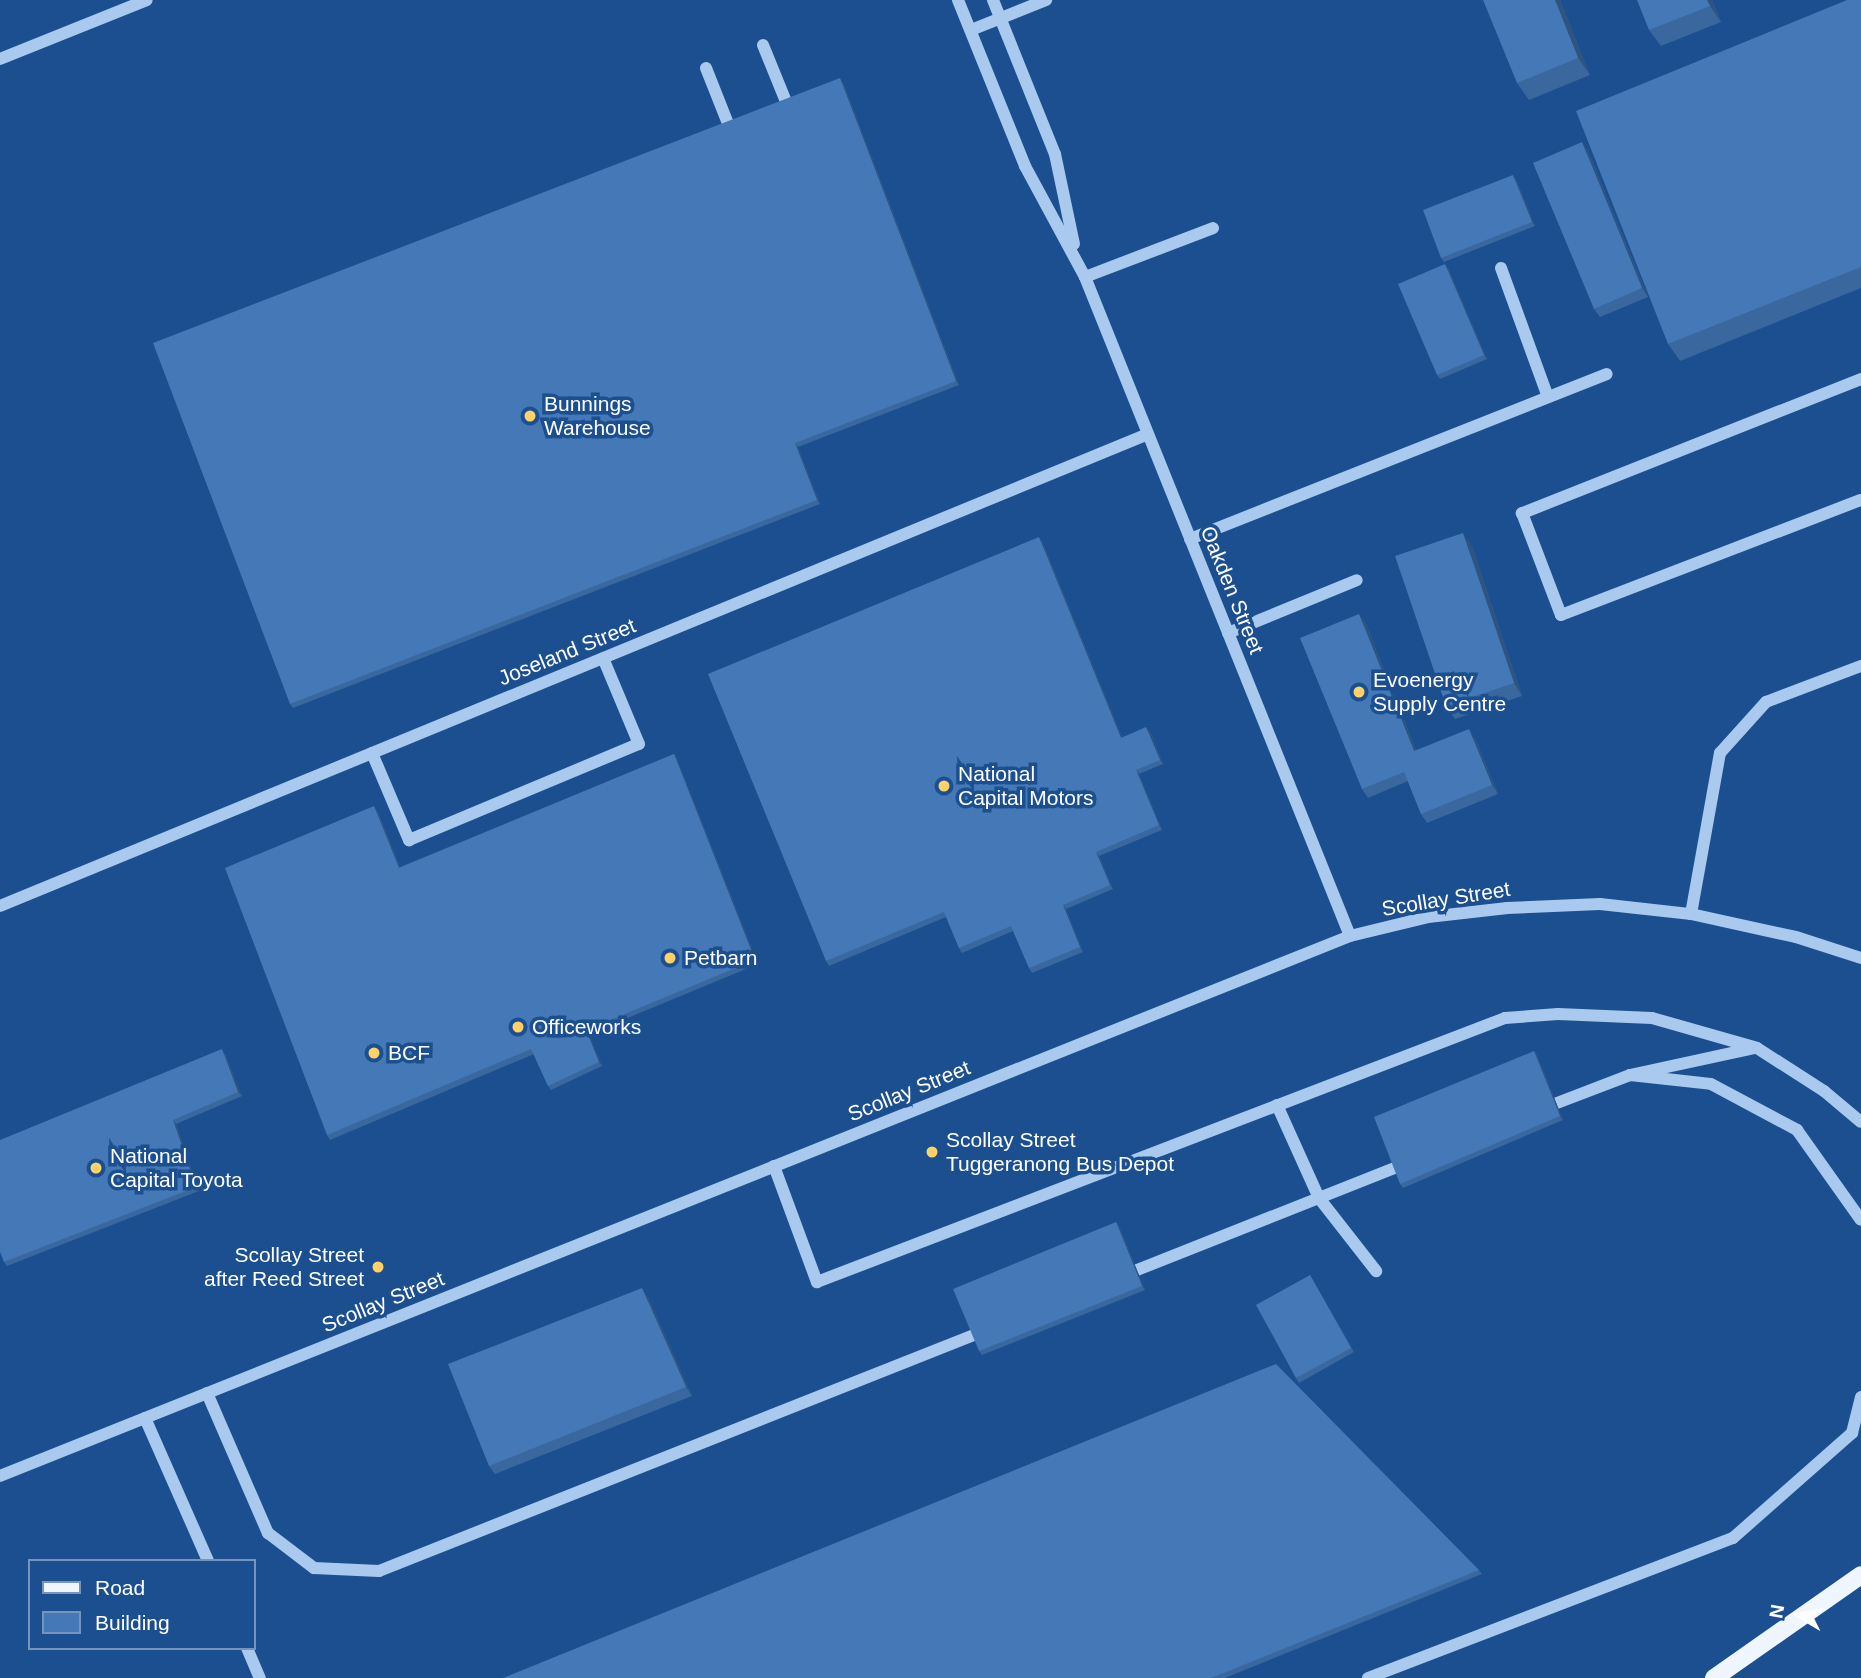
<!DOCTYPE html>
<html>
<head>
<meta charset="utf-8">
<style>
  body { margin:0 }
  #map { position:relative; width:1861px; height:1678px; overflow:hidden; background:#1b4f8f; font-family:Arial,sans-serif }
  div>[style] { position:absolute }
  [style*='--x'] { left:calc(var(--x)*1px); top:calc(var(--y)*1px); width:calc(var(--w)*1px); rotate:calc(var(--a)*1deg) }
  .minor>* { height:12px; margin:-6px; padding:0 6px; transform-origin:6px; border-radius:6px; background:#a9c9ee }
  .major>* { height:18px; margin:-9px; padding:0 9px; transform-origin:9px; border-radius:9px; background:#f0f6ff }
  .wall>* { inset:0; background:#3a679d }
  .shaded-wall>* { inset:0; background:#305480 }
  .building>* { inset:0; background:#4478b7 }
  .dots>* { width:19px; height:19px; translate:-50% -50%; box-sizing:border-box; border:4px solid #1b4f8f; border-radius:50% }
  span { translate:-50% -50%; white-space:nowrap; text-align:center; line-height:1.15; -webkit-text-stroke:7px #1b4f8f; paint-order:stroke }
  .poi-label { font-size:21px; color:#fff }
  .left { translate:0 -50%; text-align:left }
  .right { translate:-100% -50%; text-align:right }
  .street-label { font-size:21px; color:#fff }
  .legend { position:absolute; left:28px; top:1559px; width:228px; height:91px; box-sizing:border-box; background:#1b4f8f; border:2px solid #7695bc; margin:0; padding:9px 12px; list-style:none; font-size:21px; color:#fff }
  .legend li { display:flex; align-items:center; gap:14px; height:35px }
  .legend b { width:35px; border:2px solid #7695bc }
  .north { position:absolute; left:1763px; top:1580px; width:70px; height:70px; -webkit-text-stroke:5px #1b4f8f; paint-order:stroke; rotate:280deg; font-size:19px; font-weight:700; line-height:28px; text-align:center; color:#fff }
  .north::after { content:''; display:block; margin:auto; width:24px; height:32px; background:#fff; clip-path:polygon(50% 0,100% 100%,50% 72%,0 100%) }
</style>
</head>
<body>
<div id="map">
  <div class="minor">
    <div style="--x:958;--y:0;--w:179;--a:68"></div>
    <div style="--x:1025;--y:166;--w:126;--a:61.6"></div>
    <div style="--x:1085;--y:277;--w:710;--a:68.09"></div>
    <div style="--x:993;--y:0;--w:166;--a:68.1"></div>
    <div style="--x:1055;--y:154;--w:92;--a:78.1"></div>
    <div style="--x:971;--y:30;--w:81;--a:-21.8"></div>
    <div style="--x:763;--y:45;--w:64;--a:67.9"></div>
    <div style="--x:0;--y:59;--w:158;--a:-21.9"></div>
    <div style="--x:706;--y:68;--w:62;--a:68.4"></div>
    <div style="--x:1501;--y:268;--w:137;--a:70"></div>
    <div style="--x:1085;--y:277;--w:137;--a:-20.9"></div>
    <div style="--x:1861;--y:379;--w:365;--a:158.4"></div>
    <div style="--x:1522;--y:513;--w:109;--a:69.1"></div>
    <div style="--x:1561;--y:615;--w:321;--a:-21"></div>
    <div style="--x:1190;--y:539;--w:448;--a:-21.6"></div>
    <div style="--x:1228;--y:633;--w:139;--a:-22.3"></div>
    <div style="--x:372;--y:753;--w:95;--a:67"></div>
    <div style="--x:409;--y:840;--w:249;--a:-22.7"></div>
    <div style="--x:639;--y:744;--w:93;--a:-112.7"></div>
    <div style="--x:0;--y:906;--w:1241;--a:-22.35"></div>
    <div style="--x:1691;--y:914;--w:164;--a:-79.8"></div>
    <div style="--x:1720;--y:753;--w:69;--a:-48"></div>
    <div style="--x:1766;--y:702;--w:102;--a:-20.8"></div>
    <div style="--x:1630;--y:1075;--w:81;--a:6.3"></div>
    <div style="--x:1711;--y:1084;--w:98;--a:28.1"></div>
    <div style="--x:1797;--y:1130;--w:110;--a:54.6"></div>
    <div style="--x:1557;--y:1103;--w:78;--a:-21"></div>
    <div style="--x:1630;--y:1075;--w:128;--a:-12.2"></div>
    <div style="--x:1277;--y:1105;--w:102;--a:65.7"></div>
    <div style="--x:1319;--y:1198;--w:93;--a:52"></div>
    <div style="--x:774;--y:1166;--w:124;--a:69.7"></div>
    <div style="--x:817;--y:1282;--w:737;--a:-20.99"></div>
    <div style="--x:1505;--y:1018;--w:53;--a:-4.3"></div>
    <div style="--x:1558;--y:1014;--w:94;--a:2.4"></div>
    <div style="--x:1652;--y:1018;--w:109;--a:15.9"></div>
    <div style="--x:1757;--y:1048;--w:80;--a:32.7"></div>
    <div style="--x:1824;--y:1091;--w:48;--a:40"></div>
    <div style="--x:1137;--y:1270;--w:277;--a:-21.6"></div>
    <div style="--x:207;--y:1393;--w:153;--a:66.5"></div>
    <div style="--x:268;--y:1533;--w:58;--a:37.3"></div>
    <div style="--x:314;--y:1568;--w:65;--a:2.6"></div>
    <div style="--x:379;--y:1571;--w:640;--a:-21.64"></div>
    <div style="--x:145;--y:1418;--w:156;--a:66.2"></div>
    <div style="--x:0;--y:1476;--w:1454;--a:-21.8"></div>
    <div style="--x:1350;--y:936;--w:80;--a:-13.7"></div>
    <div style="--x:1428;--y:917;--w:80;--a:-6.5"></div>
    <div style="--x:1507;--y:908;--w:93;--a:-2.5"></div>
    <div style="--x:1600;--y:904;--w:92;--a:6.3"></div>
    <div style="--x:1691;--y:914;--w:107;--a:12.4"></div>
    <div style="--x:1796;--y:937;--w:68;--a:17.9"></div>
    <div style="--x:247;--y:1648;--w:33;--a:67"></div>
    <div style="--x:1368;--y:1678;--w:391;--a:-21"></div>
    <div style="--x:1733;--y:1538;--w:159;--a:-41.4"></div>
    <div style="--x:1852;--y:1433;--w:37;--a:-76"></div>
  </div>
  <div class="major">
    <div style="--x:1714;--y:1678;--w:179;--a:-35"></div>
  </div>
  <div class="wall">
    <div style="clip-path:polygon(1560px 0,1590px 75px,1529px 100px,1517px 83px)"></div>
    <div style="clip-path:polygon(1712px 0,1721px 22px,1661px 46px,1649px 30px)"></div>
    <div style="clip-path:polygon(1861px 0,1861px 288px,1680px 361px,1668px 344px)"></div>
    <div style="clip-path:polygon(843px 82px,959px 385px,798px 447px,820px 504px,293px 708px,290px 704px)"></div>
    <div style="clip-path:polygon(1588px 151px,1648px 297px,1600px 317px,1594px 309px)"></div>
    <div style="clip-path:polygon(1516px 179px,1535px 226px,1444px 262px,1441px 258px)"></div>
    <div style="clip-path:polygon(1448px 268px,1487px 359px,1440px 379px,1437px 375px)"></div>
    <div style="clip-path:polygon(1042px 541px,1122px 737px,1150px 731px,1163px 764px,1139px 774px,1162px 830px,1099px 856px,1113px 889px,1066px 909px,1083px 952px,1032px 973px,1029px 968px,1013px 931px,962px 953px,959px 948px,946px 917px,829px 966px,826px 961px)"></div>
    <div style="clip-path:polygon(1472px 546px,1522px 696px,1455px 719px,1446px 706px)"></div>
    <div style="clip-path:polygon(1365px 622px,1416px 750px,1475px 738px,1498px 794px,1427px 823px,1421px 814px,1408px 781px,1368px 798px,1362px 789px)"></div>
    <div style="clip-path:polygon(674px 754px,677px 759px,758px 964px,589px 1034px,602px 1066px,551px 1090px,548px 1086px,534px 1054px,330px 1140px,327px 1135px,377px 810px,400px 867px)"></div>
    <div style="clip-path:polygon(1534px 1051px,1537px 1055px,1563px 1120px,1403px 1188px,1400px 1184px)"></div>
    <div style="clip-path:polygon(225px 1054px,242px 1096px,176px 1124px,199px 1191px,7px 1266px,4px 1262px)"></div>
    <div style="clip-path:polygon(1116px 1222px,1119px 1226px,1145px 1290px,982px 1355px,979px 1351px)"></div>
    <div style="clip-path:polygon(1310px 1275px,1354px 1352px,1299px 1383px,1296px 1378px)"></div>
    <div style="clip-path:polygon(648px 1297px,692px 1396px,495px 1474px,489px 1466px)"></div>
    <div style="clip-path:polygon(1479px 1570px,1482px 1574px,1225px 1678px,503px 1678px)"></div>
  </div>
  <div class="shaded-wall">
    <div style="clip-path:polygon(1555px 0,1560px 0,1590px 75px,1578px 58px)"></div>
    <div style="clip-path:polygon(1707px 0,1712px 0,1721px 22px,1710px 6px)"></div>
    <div style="clip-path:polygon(840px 78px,843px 82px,959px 385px,956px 381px)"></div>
    <div style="clip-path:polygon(1582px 142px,1588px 151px,1648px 297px,1642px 288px)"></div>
    <div style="clip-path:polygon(1513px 175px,1516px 179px,1535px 226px,1532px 222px)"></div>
    <div style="clip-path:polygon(1445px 264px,1448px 268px,1487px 359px,1484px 355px)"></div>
    <div style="clip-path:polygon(795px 443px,798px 447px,820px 504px,817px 500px)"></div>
    <div style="clip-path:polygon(1463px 533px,1472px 546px,1522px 696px,1514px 683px)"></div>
    <div style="clip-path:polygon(1039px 537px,1042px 541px,1124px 742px,1121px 738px)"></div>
    <div style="clip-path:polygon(1359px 614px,1365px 622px,1420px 760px,1414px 751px)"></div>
    <div style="clip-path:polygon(1146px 727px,1150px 731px,1163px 764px,1160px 760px)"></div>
    <div style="clip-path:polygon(1469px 729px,1475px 738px,1498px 794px,1492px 785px)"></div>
    <div style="clip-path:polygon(674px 754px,677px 759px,758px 964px,755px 960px)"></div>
    <div style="clip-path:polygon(1136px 770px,1139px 774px,1162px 830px,1159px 825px)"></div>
    <div style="clip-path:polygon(374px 806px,377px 810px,402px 872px,399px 868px)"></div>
    <div style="clip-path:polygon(1096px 852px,1099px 856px,1113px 889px,1110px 885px)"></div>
    <div style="clip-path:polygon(1063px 905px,1066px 909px,1083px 952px,1080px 947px)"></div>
    <div style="clip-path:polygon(586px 1030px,589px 1034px,602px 1066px,599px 1062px)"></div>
    <div style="clip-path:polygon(222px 1049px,225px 1054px,242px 1096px,238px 1092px)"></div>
    <div style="clip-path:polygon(1534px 1051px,1537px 1055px,1563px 1120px,1560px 1116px)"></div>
    <div style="clip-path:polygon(173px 1120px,176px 1124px,199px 1191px,196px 1187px)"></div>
    <div style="clip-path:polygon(1116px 1222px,1119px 1226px,1145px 1290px,1142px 1286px)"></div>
    <div style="clip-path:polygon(642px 1288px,648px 1297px,692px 1396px,686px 1387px)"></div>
  </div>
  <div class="building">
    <div style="clip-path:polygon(1483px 0,1555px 0,1578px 58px,1517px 83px)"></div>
    <div style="clip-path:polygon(1637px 0,1707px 0,1710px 6px,1649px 30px)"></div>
    <div style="clip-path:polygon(1847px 0,1861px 0,1861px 267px,1668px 344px,1576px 111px)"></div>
    <div style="clip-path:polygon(840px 78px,956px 381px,795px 443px,817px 500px,290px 704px,153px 343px)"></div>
    <div style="clip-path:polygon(1582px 142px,1642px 288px,1594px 309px,1533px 163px)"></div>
    <div style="clip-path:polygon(1513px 175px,1532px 222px,1441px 258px,1423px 210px)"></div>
    <div style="clip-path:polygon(1445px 264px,1484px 355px,1437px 375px,1398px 284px)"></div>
    <div style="clip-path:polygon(1463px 533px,1514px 683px,1446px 706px,1395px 556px)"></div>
    <div style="clip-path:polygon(1039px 537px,1121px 738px,1146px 727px,1160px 760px,1136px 770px,1159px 825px,1096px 852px,1110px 885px,1063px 905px,1080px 947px,1029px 968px,1011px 926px,959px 948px,944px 912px,826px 961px,708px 674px)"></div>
    <div style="clip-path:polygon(1359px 614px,1414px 751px,1469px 729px,1492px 785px,1421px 814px,1404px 772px,1362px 789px,1300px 638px)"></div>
    <div style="clip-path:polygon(674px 754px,755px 960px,586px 1030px,599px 1062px,548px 1086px,531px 1049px,327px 1135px,225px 868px,374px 806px,399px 868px)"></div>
    <div style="clip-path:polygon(222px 1049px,238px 1092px,173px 1120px,196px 1187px,4px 1262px,0 1252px,0 1140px)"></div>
    <div style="clip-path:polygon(1534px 1051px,1560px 1116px,1400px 1184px,1374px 1117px)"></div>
    <div style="clip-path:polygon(1116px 1222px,1142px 1286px,979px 1351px,953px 1289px)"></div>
    <div style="clip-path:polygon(1310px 1275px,1351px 1348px,1296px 1378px,1256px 1305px)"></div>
    <div style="clip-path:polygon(642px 1288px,686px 1387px,489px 1466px,448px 1364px)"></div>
    <div style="clip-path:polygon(1276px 1364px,1479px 1570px,1211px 1678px,503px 1678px)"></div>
  </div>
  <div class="dots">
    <div style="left:530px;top:416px;background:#ffd166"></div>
    <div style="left:1359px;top:692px;background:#ffd166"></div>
    <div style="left:944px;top:786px;background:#ffd166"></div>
    <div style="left:670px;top:958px;background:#ffd166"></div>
    <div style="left:518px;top:1027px;background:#ffd166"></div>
    <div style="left:374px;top:1053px;background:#ffd166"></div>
    <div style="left:932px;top:1152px;background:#ffd166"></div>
    <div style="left:96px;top:1168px;background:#ffd166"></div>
    <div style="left:378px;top:1267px;background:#ffd166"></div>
  </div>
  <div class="poi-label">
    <span class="left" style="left:544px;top:416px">Bunnings<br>Warehouse</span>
    <span class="left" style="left:1373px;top:692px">Evoenergy<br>Supply Centre</span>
    <span class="left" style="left:958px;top:786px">National<br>Capital Motors</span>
    <span class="left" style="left:684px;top:958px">Petbarn</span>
    <span class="left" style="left:532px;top:1027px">Officeworks</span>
    <span class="left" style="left:388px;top:1053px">BCF</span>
    <span class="left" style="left:946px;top:1152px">Scollay Street<br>Tuggeranong Bus Depot</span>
    <span class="left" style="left:110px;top:1168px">National<br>Capital Toyota</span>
    <span class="right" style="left:364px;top:1267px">Scollay Street<br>after Reed Street</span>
  </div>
  <div class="street-label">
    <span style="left:1232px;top:590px;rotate:68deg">Oakden Street</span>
    <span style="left:567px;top:652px;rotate:-22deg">Joseland Street</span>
    <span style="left:1446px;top:899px;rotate:-9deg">Scollay Street</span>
    <span style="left:909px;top:1091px;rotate:-22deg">Scollay Street</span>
    <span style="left:383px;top:1302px;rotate:-22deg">Scollay Street</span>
  </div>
  <ul class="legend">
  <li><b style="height:9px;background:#f0f6ff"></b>Road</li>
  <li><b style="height:19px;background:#4478b7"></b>Building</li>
  </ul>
  <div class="north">N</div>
</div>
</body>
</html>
